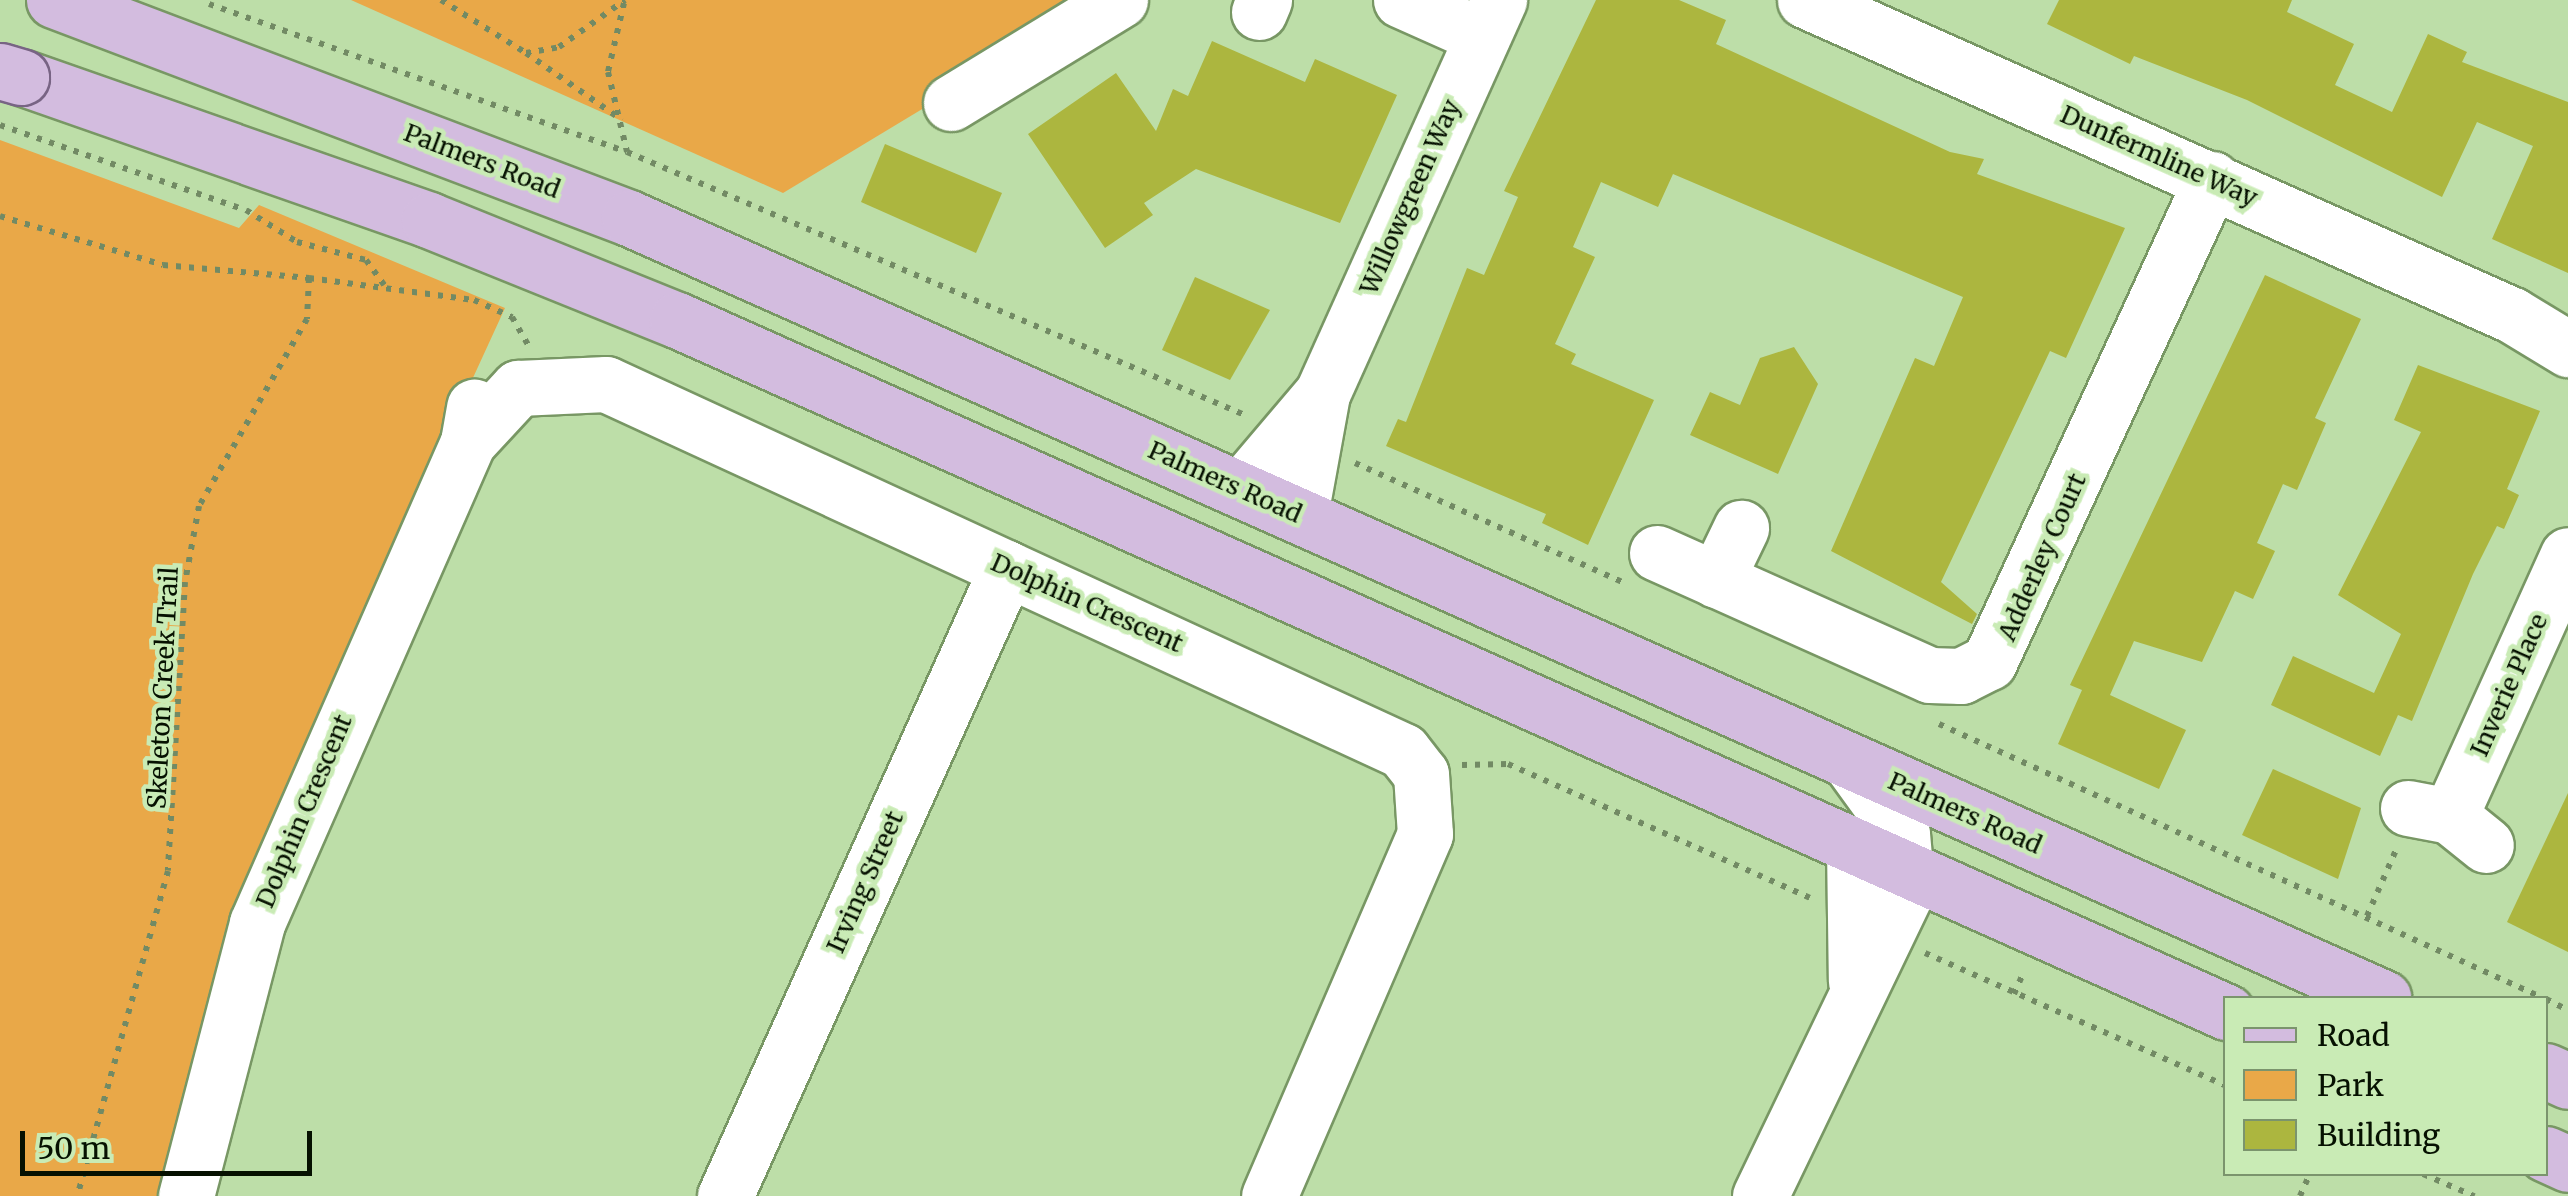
<!DOCTYPE html>
<html>
<head>
<meta charset="utf-8">
<style>
  body { margin:0 }
  #map { position:relative; width:2568px; height:1196px; overflow:hidden; background:#bddea8; font-family:Merriweather,serif }
  div>[style] { position:absolute }
  [style*='--x'] { left:calc(var(--x)*1px); top:calc(var(--y)*1px); width:calc(var(--w)*1px); rotate:calc(var(--a)*1deg) }
  .green>* { inset:0; background:#e9a848 }
  .building>* { inset:0; background:#acb63f }
  .path>* { height:6px; margin-top:-3px; transform-origin:0; background:repeating-linear-gradient(90deg,#728a64 0 5px,transparent 0 13px) }
  .roads { filter:drop-shadow(2px 0 #789764) drop-shadow(-2px 0 #789764) drop-shadow(0 2px #789764) drop-shadow(0 -2px #789764) }
  .minor>* { height:55px; margin:-27.5px; padding:0 27.5px; transform-origin:27.5px; border-radius:27.5px; background:#fff }
  .major>* { height:55px; margin:-27.5px; padding:0 27.5px; transform-origin:27.5px; border-radius:27.5px; background:#d3bcdf }
  .bridges { filter:drop-shadow(2px 0 #786484) drop-shadow(-2px 0 #786484) drop-shadow(0 2px #786484) drop-shadow(0 -2px #786484) }
  .major-bridge>* { height:55px; margin:-27.5px; padding:0 27.5px; transform-origin:27.5px; border-radius:27.5px; background:#d3bcdf }
  span { translate:-50% -50%; white-space:nowrap; text-align:center; line-height:1.15; -webkit-text-stroke:9px #c9ebb5; paint-order:stroke }
  .street-label { font-size:25px; color:#061101 }
  .legend { position:absolute; left:2223px; top:996px; width:325px; height:180px; box-sizing:border-box; background:#c9ebb5; border:2px solid #7b946d; margin:0; padding:12px 18px; list-style:none; font-size:30px; color:#061101 }
  .legend li { display:flex; align-items:center; gap:20px; height:50px }
  .legend b { width:50px; border:2px solid #7b946d }
  .scale { position:absolute; left:20px; top:1131px; width:292px; height:45px; box-sizing:border-box; border:5px solid #061101; border-top:0; padding-left:12px; font-size:30px; line-height:35px; white-space:nowrap; color:#061101; -webkit-text-stroke:8px #c9ebb5; paint-order:stroke }
</style>
</head>
<body>
<div id="map">
  <div class="green">
    <div style="clip-path:polygon(351px 0,1103px 0,783px 193px)"></div>
    <div style="clip-path:polygon(0 140px,239px 228px,259px 205px,505px 308px,466px 393px,173px 1196px,0 1196px)"></div>
  </div>
  <div class="building">
    <div style="clip-path:polygon(1596px 0,1679px 0,1726px 20px,1716px 44px,1950px 152px,1984px 159px,1977px 174px,2125px 228px,2066px 358px,2050px 351px,1941px 582px,1977px 614px,1972px 624px,1831px 551px,1915px 358px,1934px 366px,1963px 297px,1673px 174px,1658px 207px,1601px 182px,1573px 247px,1595px 257px,1555px 344px,1576px 354px,1571px 364px,1654px 400px,1588px 545px,1542px 523px,1546px 514px,1386px 446px,1398px 419px,1406px 422px,1467px 268px,1484px 275px,1518px 197px,1504px 191px)"></div>
    <div style="clip-path:polygon(2059px 0,2292px 0,2287px 12px,2354px 44px,2335px 85px,2392px 112px,2428px 34px,2467px 52px,2462px 62px,2568px 102px,2568px 273px,2492px 239px,2533px 146px,2477px 122px,2442px 197px,2247px 100px,2134px 56px,2130px 64px,2047px 24px)"></div>
    <div style="clip-path:polygon(1212px 41px,1305px 82px,1315px 59px,1397px 95px,1340px 223px,1196px 169px,1144px 203px,1153px 215px,1105px 248px,1028px 134px,1116px 73px,1156px 131px,1173px 89px,1188px 96px)"></div>
    <div style="clip-path:polygon(885px 144px,1002px 193px,976px 253px,861px 202px)"></div>
    <div style="clip-path:polygon(2265px 275px,2361px 319px,2315px 418px,2326px 423px,2297px 490px,2283px 484px,2257px 543px,2275px 551px,2253px 599px,2235px 591px,2202px 662px,2134px 641px,2110px 695px,2186px 730px,2159px 789px,2058px 744px,2082px 690px,2070px 685px)"></div>
    <div style="clip-path:polygon(1195px 277px,1270px 310px,1230px 380px,1162px 350px)"></div>
    <div style="clip-path:polygon(1794px 347px,1818px 384px,1778px 474px,1690px 435px,1710px 392px,1740px 405px,1760px 358px)"></div>
    <div style="clip-path:polygon(2418px 365px,2540px 411px,2507px 489px,2519px 495px,2504px 529px,2497px 526px,2473px 574px,2412px 721px,2398px 715px,2380px 756px,2271px 705px,2293px 656px,2374px 693px,2401px 634px,2338px 595px,2421px 432px,2394px 420px)"></div>
    <div style="clip-path:polygon(2273px 769px,2361px 808px,2338px 879px,2242px 835px)"></div>
    <div style="clip-path:polygon(2568px 793px,2568px 952px,2507px 922px)"></div>
  </div>
  <div class="path">
    <div style="--x:441;--y:0;--w:100;--a:31.9"></div>
    <div style="--x:526;--y:53;--w:34;--a:-10"></div>
    <div style="--x:559;--y:47;--w:81;--a:-35.5"></div>
    <div style="--x:624;--y:3;--w:71;--a:103.1"></div>
    <div style="--x:608;--y:72;--w:82;--a:76.6"></div>
    <div style="--x:209;--y:4;--w:443;--a:19.5"></div>
    <div style="--x:627;--y:152;--w:674;--a:23.06"></div>
    <div style="--x:526;--y:53;--w:117;--a:34.9"></div>
    <div style="--x:0;--y:125;--w:260;--a:19.1"></div>
    <div style="--x:246;--y:210;--w:60;--a:32.1"></div>
    <div style="--x:297;--y:242;--w:71;--a:14.6"></div>
    <div style="--x:366;--y:260;--w:31;--a:54"></div>
    <div style="--x:0;--y:216;--w:170;--a:16.7"></div>
    <div style="--x:163;--y:265;--w:147;--a:5.1"></div>
    <div style="--x:309;--y:278;--w:41;--a:92.8"></div>
    <div style="--x:307;--y:319;--w:216;--a:120"></div>
    <div style="--x:199;--y:506;--w:77;--a:100.4"></div>
    <div style="--x:185;--y:582;--w:289;--a:93.4"></div>
    <div style="--x:168;--y:871;--w:337;--a:105.6"></div>
    <div style="--x:309;--y:278;--w:166;--a:7.6"></div>
    <div style="--x:474;--y:300;--w:42;--a:24.1"></div>
    <div style="--x:512;--y:317;--w:32;--a:60"></div>
    <div style="--x:1355;--y:463;--w:292;--a:24"></div>
    <div style="--x:1939;--y:724;--w:663;--a:24.4"></div>
    <div style="--x:1462;--y:765;--w:46;--a:-1.2"></div>
    <div style="--x:1508;--y:764;--w:330;--a:23.9"></div>
    <div style="--x:2367;--y:916;--w:72;--a:-66.3"></div>
    <div style="--x:1925;--y:953;--w:329;--a:23.8"></div>
    <div style="--x:2014;--y:994;--w:24;--a:-66"></div>
    <div style="--x:2546;--y:999;--w:25;--a:27"></div>
    <div style="--x:2423;--y:1174;--w:56;--a:23.3"></div>
    <div style="--x:2300;--y:1196;--w:24;--a:-66"></div>
  </div>
  <div class="roads">
    <div class="minor">
      <div style="--x:1401;--y:0;--w:89;--a:24"></div>
      <div style="--x:1805;--y:0;--w:774;--a:24.02"></div>
      <div style="--x:2512;--y:315;--w:66;--a:31.3"></div>
      <div style="--x:1259;--y:12;--w:13;--a:-67"></div>
      <div style="--x:951;--y:103;--w:198;--a:-31.4"></div>
      <div style="--x:468;--y:442;--w:74;--a:-47.2"></div>
      <div style="--x:518;--y:388;--w:88;--a:-2.6"></div>
      <div style="--x:606;--y:384;--w:877;--a:24.72"></div>
      <div style="--x:1403;--y:751;--w:29;--a:52"></div>
      <div style="--x:1421;--y:774;--w:60;--a:86.2"></div>
      <div style="--x:1425;--y:834;--w:394;--a:113.3"></div>
      <div style="--x:1241;--y:489;--w:122;--a:-49.7"></div>
      <div style="--x:1300;--y:515;--w:123;--a:-79.7"></div>
      <div style="--x:1322;--y:394;--w:432;--a:-65.8"></div>
      <div style="--x:1657;--y:553;--w:299;--a:24.1"></div>
      <div style="--x:1930;--y:675;--w:31;--a:2"></div>
      <div style="--x:1961;--y:676;--w:31;--a:-27"></div>
      <div style="--x:1989;--y:662;--w:532;--a:-65.22"></div>
      <div style="--x:1716;--y:580;--w:58;--a:-64.3"></div>
      <div style="--x:2408;--y:808;--w:43;--a:10.8"></div>
      <div style="--x:2450;--y:816;--w:46;--a:38.9"></div>
      <div style="--x:2450;--y:816;--w:286;--a:-65.7"></div>
      <div style="--x:1854;--y:846;--w:135;--a:89.2"></div>
      <div style="--x:186;--y:1196;--w:282;--a:-75.4"></div>
      <div style="--x:257;--y:923;--w:525;--a:-66.31"></div>
      <div style="--x:468;--y:442;--w:36;--a:-80"></div>
      <div style="--x:725;--y:1196;--w:688;--a:-65.82"></div>
      <div style="--x:1760;--y:1196;--w:339;--a:-64.3"></div>
      <div style="--x:1907;--y:891;--w:57;--a:-95"></div>
      <div style="--x:1902;--y:834;--w:90;--a:-126"></div>
    </div>
    <div class="major">
      <div style="--x:54;--y:0;--w:615;--a:20.76"></div>
      <div style="--x:629;--y:218;--w:1920;--a:23.97"></div>
      <div style="--x:21;--y:77;--w:432;--a:19.3"></div>
      <div style="--x:429;--y:220;--w:267;--a:22"></div>
      <div style="--x:677;--y:320;--w:1697;--a:24.07"></div>
      <div style="--x:2546;--y:1071;--w:24;--a:24"></div>
      <div style="--x:2546;--y:1154;--w:24;--a:24"></div>
    </div>
  </div>
  <div class="bridges">
    <div class="major-bridge">
      <div style="--x:0;--y:71;--w:22;--a:16"></div>
    </div>
  </div>
  <div class="street-label">
    <span style="left:2159px;top:156px;rotate:24deg">Dunfermline Way</span>
    <span style="left:482px;top:161px;rotate:21deg">Palmers Road</span>
    <span style="left:1410px;top:197px;rotate:-66deg">Willowgreen Way</span>
    <span style="left:1225px;top:482px;rotate:24deg">Palmers Road</span>
    <span style="left:2042px;top:557px;rotate:-66deg">Adderley Court</span>
    <span style="left:1087px;top:603px;rotate:24deg">Dolphin Crescent</span>
    <span style="left:2509px;top:685px;rotate:-66deg">Inverie Place</span>
    <span style="left:163px;top:688px;rotate:-87deg">Skeleton Creek Trail</span>
    <span style="left:304px;top:811px;rotate:-67deg">Dolphin Crescent</span>
    <span style="left:1965px;top:813px;rotate:24deg">Palmers Road</span>
    <span style="left:865px;top:882px;rotate:-66deg">Irving Street</span>
  </div>
  <ul class="legend">
  <li><b style="height:12px;background:#d3bcdf"></b>Road</li>
  <li><b style="height:28px;background:#e9a848"></b>Park</li>
  <li><b style="height:28px;background:#acb63f"></b>Building</li>
  </ul>
  <div class="scale">50 m</div>
</div>
</body>
</html>
